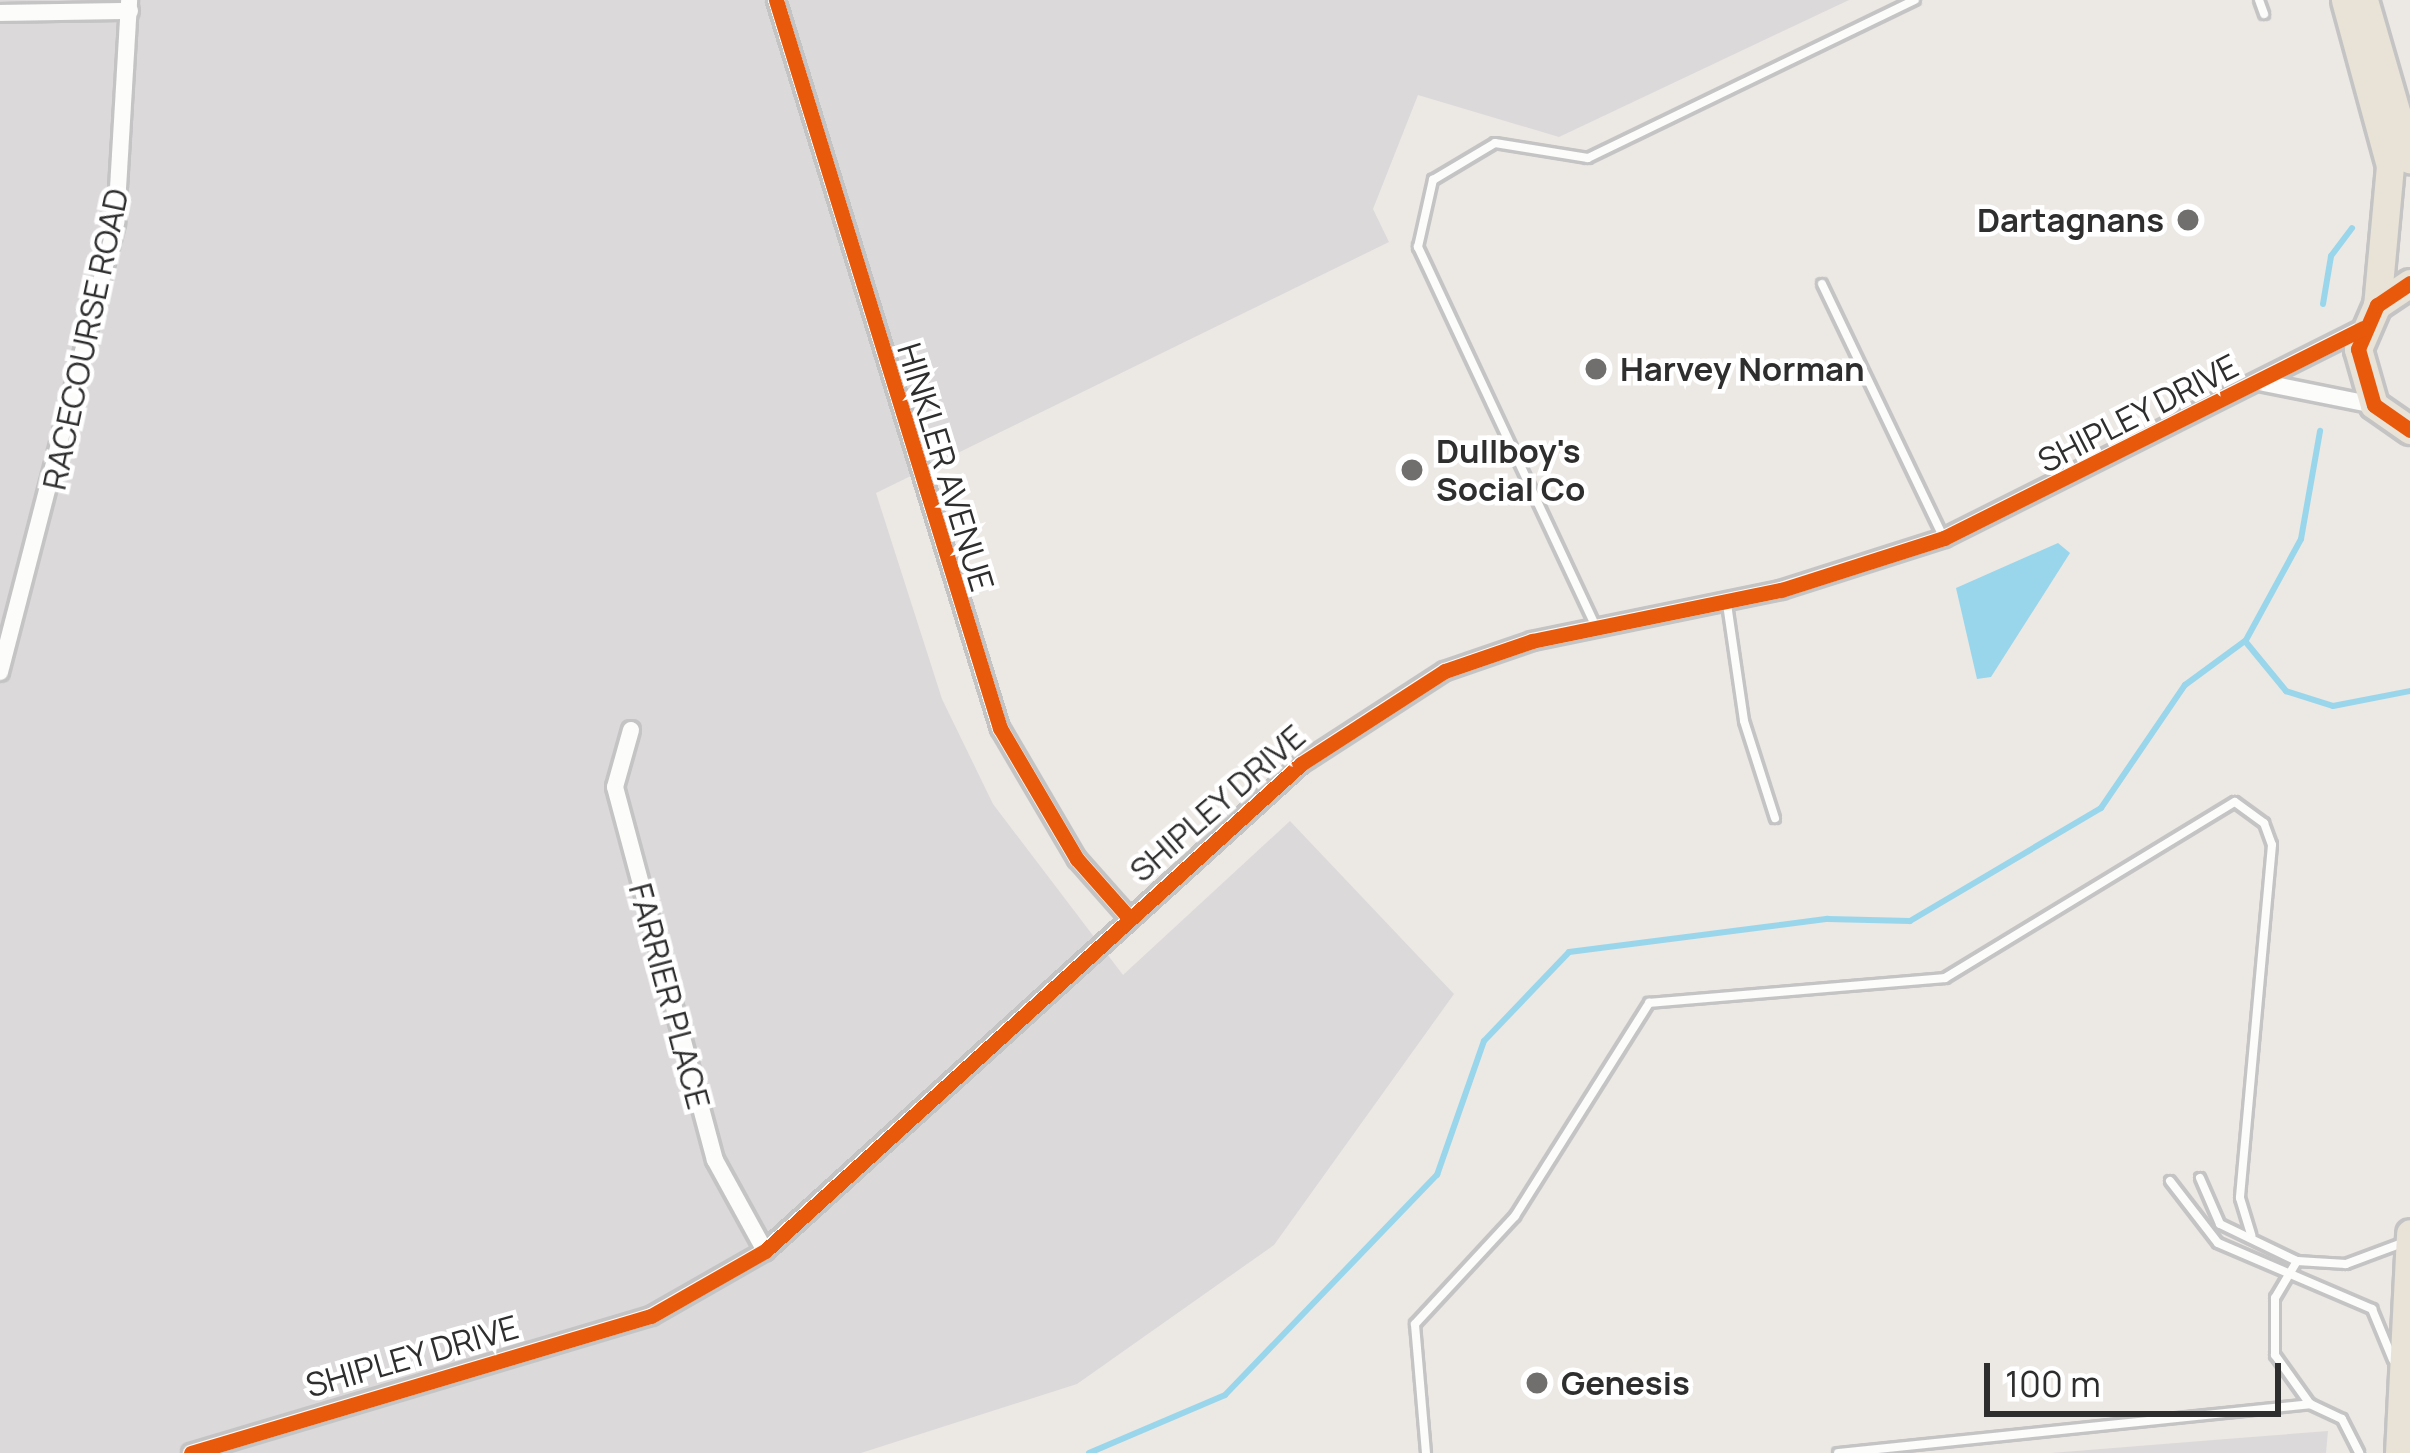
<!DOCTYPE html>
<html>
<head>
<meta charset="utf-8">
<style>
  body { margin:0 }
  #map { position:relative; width:2410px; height:1453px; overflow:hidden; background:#ece8e4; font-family:Manrope,sans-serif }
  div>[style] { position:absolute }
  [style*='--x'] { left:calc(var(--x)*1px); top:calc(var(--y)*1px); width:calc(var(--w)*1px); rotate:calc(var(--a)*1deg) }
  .industrial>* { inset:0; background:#dcd9db }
  .water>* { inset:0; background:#99d6ec }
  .stream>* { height:6px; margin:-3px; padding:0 3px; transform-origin:3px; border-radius:3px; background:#99d6ec }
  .roads { filter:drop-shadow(3px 0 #c5c4c5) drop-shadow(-3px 0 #c5c4c5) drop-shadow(0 3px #c5c4c5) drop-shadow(0 -3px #c5c4c5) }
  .service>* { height:8px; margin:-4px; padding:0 4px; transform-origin:4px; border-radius:4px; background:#fcfcfb }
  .minor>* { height:16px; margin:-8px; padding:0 8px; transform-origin:8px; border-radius:8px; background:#fcfcfb }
  .trunk>* { height:27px; margin:-13.5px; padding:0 13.5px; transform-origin:13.5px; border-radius:13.5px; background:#e9e2d6 }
  .cycleway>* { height:15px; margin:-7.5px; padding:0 7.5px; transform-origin:7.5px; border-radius:7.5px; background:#e8590c }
  .dots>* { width:33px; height:33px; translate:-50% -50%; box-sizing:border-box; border:6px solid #fff; border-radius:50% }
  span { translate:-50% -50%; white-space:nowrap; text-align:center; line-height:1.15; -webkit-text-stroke:9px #fff; paint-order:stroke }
  .poi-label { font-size:33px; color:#2e2e2e; font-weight:700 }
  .right { translate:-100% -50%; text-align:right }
  .left { translate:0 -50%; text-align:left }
  .street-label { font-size:33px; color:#2e2e2e }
  .scale { position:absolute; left:1984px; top:1363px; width:297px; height:54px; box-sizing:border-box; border:6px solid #2e2e2e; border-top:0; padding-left:15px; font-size:36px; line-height:42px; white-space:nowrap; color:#2e2e2e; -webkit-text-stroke:9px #fff; paint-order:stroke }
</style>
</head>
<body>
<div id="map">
  <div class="industrial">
    <div style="clip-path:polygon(0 0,1849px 0,1559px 137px,1418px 95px,1373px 209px,1389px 242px,876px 493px,942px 699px,993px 804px,1123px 975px,1290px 821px,1454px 994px,1274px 1245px,1077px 1384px,861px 1453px,0 1453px)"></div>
    <div style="clip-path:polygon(2328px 1431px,2326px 1453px,2051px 1453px,2239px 1438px)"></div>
  </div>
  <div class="water">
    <div style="clip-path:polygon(2058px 543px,2070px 553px,1991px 677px,1977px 679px,1956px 588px)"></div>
  </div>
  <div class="stream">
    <div style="--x:2323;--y:304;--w:49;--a:-80.5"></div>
    <div style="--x:2331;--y:256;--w:35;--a:-53"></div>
    <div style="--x:2246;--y:640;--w:115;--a:-61.4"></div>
    <div style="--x:2301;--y:539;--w:110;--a:-80"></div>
    <div style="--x:1089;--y:1453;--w:148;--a:-23.1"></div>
    <div style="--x:1225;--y:1395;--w:306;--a:-46.1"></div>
    <div style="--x:1437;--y:1175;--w:142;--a:-70.7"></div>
    <div style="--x:1484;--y:1041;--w:123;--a:-46.3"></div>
    <div style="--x:1569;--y:952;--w:261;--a:-7.3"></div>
    <div style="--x:1828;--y:919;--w:82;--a:1.4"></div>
    <div style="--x:1910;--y:921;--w:222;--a:-30.6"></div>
    <div style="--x:2101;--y:808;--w:149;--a:-55.7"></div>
    <div style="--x:2185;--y:685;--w:74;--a:-36.3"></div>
    <div style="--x:2245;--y:641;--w:65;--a:50.6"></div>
    <div style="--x:2286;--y:691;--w:49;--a:17.7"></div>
    <div style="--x:2333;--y:706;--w:78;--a:-11"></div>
  </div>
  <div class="roads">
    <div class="service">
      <div style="--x:2259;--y:0;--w:15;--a:70"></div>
      <div style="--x:1822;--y:284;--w:280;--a:64.4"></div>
      <div style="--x:1727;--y:604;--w:118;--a:81.7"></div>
      <div style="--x:1744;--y:721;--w:102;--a:72.3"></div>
      <div style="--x:1596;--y:627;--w:420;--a:-115.1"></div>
      <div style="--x:1418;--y:247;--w:69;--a:-77.4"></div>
      <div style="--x:1433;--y:180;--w:72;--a:-30.8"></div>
      <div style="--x:1495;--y:143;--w:94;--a:9.2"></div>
      <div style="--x:1588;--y:158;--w:363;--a:-25.8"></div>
      <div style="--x:2200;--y:1178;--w:50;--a:66.5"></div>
      <div style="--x:2220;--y:1224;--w:85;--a:25.7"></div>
      <div style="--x:2297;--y:1261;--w:49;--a:3.5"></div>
      <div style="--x:2346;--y:1264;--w:63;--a:-20.4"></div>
      <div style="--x:2170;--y:1181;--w:78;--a:52.3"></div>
      <div style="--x:2218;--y:1243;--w:168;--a:23.2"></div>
      <div style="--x:2372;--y:1309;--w:55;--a:67.6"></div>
      <div style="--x:2297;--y:1261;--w:43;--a:120.7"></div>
      <div style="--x:2275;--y:1298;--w:57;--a:90"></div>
      <div style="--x:2275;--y:1355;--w:60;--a:54.5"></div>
      <div style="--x:2310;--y:1404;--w:35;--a:25"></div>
      <div style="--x:2342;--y:1419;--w:38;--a:63"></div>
      <div style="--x:1426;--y:1453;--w:129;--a:-94.9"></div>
      <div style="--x:1415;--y:1324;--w:147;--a:-47.2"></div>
      <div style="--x:1515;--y:1216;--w:252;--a:-57.8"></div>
      <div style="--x:1649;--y:1003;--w:297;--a:-4.8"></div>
      <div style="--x:1945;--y:978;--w:339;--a:-31.3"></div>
      <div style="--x:2235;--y:802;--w:36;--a:36"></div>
      <div style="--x:2264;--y:823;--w:23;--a:70"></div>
      <div style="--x:2272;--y:845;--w:354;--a:95.2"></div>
      <div style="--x:2240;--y:1198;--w:39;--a:73"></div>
      <div style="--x:1838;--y:1453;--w:475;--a:-5.9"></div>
    </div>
    <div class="minor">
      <div style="--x:776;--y:0;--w:762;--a:72.9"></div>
      <div style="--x:1000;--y:728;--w:152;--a:59.6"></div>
      <div style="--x:1077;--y:859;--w:80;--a:48.5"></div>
      <div style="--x:0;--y:13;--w:130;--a:-0.9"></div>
      <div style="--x:2264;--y:383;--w:112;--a:11.3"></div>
      <div style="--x:0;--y:672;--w:465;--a:-75.5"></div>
      <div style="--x:116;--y:222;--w:222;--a:-86.6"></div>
      <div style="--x:631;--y:730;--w:59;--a:105.7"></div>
      <div style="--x:615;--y:787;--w:386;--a:75"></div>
      <div style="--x:715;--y:1160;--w:104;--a:61.2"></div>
      <div style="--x:191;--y:1453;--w:480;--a:-16.6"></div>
      <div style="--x:651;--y:1316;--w:131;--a:-29.7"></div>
      <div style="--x:765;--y:1251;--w:724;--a:-42.26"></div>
      <div style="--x:1301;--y:764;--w:171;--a:-32.9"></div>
      <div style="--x:1445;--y:671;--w:92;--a:-19"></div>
      <div style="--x:1532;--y:641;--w:254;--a:-11.6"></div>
      <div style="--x:1781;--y:590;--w:171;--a:-17.7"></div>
      <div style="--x:1944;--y:538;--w:469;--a:-26.6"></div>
    </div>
    <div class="trunk">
      <div style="--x:2345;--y:0;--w:172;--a:74.8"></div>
      <div style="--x:2390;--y:166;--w:140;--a:95.3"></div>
      <div style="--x:2364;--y:0;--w:166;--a:73.9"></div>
      <div style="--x:2410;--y:283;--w:40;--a:146"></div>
      <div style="--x:2377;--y:305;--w:48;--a:113.4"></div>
      <div style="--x:2358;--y:349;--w:58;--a:74.1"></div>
      <div style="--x:2374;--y:405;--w:44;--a:34.8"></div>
      <div style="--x:2399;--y:1453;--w:220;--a:-87.1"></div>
    </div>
  </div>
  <div class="cycleway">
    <div style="--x:776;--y:0;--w:762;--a:72.9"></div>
    <div style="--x:1000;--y:728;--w:152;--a:59.6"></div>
    <div style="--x:1077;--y:859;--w:80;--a:48.5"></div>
    <div style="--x:2410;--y:283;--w:40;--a:146"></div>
    <div style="--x:2377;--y:305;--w:48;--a:113.4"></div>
    <div style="--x:2358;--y:349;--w:58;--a:74.1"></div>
    <div style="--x:2374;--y:405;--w:44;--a:34.8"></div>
    <div style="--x:191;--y:1453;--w:480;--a:-16.6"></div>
    <div style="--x:651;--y:1316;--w:131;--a:-29.7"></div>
    <div style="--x:765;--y:1251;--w:724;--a:-42.26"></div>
    <div style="--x:1301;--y:764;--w:171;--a:-32.9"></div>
    <div style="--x:1445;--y:671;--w:92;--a:-19"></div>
    <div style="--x:1532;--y:641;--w:254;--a:-11.6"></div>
    <div style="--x:1781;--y:590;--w:171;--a:-17.7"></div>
    <div style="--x:1944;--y:538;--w:469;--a:-26.6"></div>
  </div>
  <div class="dots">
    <div style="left:2188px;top:220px;background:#706f6e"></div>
    <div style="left:1596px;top:369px;background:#706f6e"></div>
    <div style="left:1412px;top:470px;background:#706f6e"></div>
    <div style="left:1537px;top:1383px;background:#706f6e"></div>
  </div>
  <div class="poi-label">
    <span class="right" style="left:2164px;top:220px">Dartagnans</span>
    <span class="left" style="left:1620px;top:369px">Harvey Norman</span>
    <span class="left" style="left:1436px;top:470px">Dullboy's<br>Social Co</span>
    <span class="left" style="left:1561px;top:1383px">Genesis</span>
  </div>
  <div class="street-label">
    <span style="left:85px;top:339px;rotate:-78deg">RACECOURSE ROAD</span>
    <span style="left:2138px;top:413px;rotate:-27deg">SHIPLEY DRIVE</span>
    <span style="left:946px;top:467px;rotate:73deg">HINKLER AVENUE</span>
    <span style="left:1217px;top:803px;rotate:-41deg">SHIPLEY DRIVE</span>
    <span style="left:670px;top:996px;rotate:75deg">FARRIER PLACE</span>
    <span style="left:412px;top:1356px;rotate:-16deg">SHIPLEY DRIVE</span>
  </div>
  <div class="scale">100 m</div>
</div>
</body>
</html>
